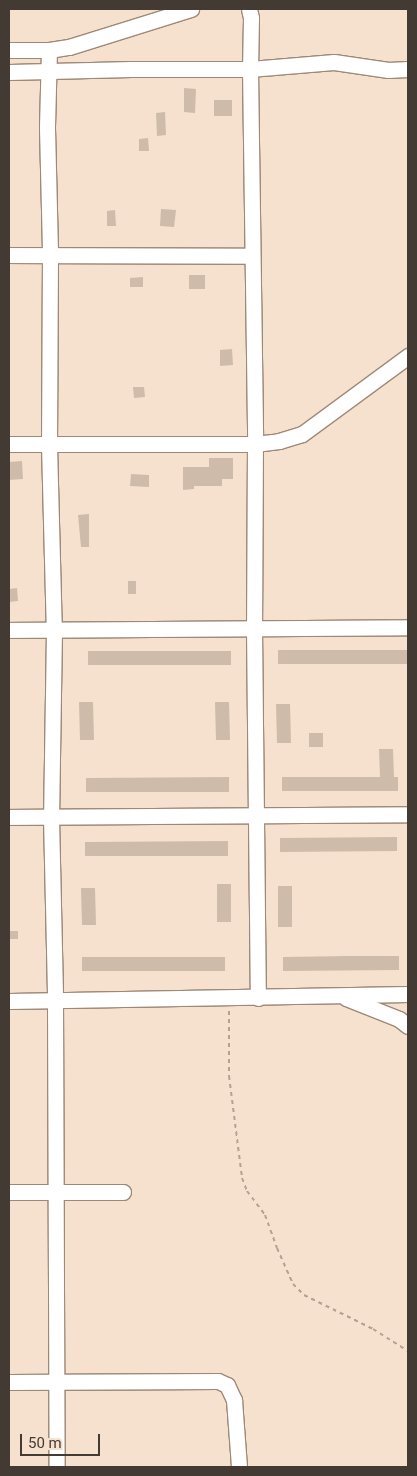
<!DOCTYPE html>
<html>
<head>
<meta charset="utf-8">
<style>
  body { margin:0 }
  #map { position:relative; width:417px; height:1476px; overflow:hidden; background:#f6e1ce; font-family:Roboto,sans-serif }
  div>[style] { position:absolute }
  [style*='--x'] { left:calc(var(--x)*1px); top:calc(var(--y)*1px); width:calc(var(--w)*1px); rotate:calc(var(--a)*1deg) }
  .building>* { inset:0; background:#cfbba9 }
  .path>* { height:2px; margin-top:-1px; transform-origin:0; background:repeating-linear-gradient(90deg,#b3a294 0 4px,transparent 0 8px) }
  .roads { filter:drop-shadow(1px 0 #9d8978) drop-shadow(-1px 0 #9d8978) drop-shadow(0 1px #9d8978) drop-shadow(0 -1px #9d8978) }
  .minor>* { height:15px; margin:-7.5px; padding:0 7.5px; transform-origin:7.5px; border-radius:7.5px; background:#fff }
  span { translate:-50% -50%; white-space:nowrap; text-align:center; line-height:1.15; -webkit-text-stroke:4px #f6e1ce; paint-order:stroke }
  .frame { position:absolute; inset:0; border:10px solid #433a33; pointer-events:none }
  .scale { position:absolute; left:20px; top:1434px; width:80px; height:22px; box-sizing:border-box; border:2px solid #433a33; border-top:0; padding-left:6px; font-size:15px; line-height:18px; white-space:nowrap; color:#433a33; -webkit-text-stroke:4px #f6e1ce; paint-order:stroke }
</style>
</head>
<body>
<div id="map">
  <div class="building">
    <div style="clip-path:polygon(184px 88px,196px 89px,195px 113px,184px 112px)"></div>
    <div style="clip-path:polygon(214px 100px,232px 100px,232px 116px,214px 116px)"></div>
    <div style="clip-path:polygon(165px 112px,166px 135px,157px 136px,156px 113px)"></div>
    <div style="clip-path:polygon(148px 138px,149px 151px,139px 151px,139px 139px)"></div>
    <div style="clip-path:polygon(161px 209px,176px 210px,174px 227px,160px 226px)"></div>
    <div style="clip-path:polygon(115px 210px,116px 226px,107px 226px,107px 211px)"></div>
    <div style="clip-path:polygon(189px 275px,205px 275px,205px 289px,189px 289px)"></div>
    <div style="clip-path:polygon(143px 277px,143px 287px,130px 287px,130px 278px)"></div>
    <div style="clip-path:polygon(232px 349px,233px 365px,220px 366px,220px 350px)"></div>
    <div style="clip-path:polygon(133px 387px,144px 387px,145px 397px,134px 398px)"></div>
    <div style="clip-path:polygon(209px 458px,233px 458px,233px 479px,222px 479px,222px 486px,194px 486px,194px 489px,183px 490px,183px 467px,209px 467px)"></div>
    <div style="clip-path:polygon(22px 461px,23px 479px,9px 480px,9px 462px)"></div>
    <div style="clip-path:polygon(131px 474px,149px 475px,149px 487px,130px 486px)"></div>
    <div style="clip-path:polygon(89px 514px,89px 547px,81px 547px,78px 515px)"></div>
    <div style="clip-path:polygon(128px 581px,136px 581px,136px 594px,128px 594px)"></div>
    <div style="clip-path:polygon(17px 588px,18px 601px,9px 602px,9px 589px)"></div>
    <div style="clip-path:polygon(278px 650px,408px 650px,408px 664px,278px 664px)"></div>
    <div style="clip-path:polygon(88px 651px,231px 651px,231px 665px,88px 665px)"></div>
    <div style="clip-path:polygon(79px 702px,93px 702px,94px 740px,80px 740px)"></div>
    <div style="clip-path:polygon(215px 702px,229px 702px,230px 740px,216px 740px)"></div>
    <div style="clip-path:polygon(276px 704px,290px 704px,291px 743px,277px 743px)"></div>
    <div style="clip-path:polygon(309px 733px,323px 733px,323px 747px,309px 747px)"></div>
    <div style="clip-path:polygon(379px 749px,393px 749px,394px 777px,398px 777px,398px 791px,282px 791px,282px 777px,380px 777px)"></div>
    <div style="clip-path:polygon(229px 777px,229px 792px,86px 792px,86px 778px)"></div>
    <div style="clip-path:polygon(397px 837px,397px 851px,280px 852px,280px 838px)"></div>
    <div style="clip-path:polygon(228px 841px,228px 856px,85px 856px,85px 842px)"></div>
    <div style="clip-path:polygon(217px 884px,231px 884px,231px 922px,217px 922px)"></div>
    <div style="clip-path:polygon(278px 886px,292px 886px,292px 927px,278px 927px)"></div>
    <div style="clip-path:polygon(81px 888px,95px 888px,96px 925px,82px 925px)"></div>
    <div style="clip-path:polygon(9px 931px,18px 931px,18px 939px,9px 939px)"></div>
    <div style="clip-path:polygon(347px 956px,399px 956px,399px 970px,283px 971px,283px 957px)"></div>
    <div style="clip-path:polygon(82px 957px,225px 957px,225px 971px,82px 971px)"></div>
  </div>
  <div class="path">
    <div style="--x:229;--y:1011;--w:65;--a:90"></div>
    <div style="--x:229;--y:1076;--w:103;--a:82.7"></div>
    <div style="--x:242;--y:1178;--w:14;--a:69"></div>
    <div style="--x:247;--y:1191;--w:30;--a:53"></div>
    <div style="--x:265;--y:1215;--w:35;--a:70"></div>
    <div style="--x:277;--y:1248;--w:39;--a:66"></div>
    <div style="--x:293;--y:1284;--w:16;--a:45"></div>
    <div style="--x:304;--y:1295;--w:77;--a:26.2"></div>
    <div style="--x:373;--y:1329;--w:41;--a:32.2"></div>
  </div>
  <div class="roads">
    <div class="minor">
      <div style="--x:249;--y:9;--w:9;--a:77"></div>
      <div style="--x:251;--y:18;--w:51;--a:91.1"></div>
      <div style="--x:250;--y:69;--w:375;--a:89.2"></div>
      <div style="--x:255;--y:444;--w:184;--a:90.3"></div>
      <div style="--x:254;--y:628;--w:370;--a:89.4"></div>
      <div style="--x:9;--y:50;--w:40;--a:0"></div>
      <div style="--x:49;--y:50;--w:20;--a:-9"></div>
      <div style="--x:69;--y:47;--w:128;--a:-17.3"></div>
      <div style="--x:49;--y:50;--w:78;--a:91.5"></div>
      <div style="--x:47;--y:128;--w:127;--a:88.6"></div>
      <div style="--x:50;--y:255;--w:190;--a:90.3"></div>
      <div style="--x:49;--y:445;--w:185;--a:88.5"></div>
      <div style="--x:54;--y:630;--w:187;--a:90.9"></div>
      <div style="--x:51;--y:817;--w:183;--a:88.7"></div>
      <div style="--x:55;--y:1000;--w:467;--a:89.8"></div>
      <div style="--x:9;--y:72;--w:122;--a:-1.4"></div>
      <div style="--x:131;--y:69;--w:119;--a:0"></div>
      <div style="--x:250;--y:69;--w:84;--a:-4.8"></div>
      <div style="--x:334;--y:62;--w:55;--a:8.4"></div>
      <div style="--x:388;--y:70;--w:20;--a:-3"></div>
      <div style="--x:9;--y:255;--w:243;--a:0.2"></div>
      <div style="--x:9;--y:444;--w:246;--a:0"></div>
      <div style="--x:255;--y:444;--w:24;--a:-7"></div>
      <div style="--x:279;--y:441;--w:24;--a:-17"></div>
      <div style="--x:302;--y:434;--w:132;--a:-36.3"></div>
      <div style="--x:9;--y:630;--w:399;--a:-0.4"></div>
      <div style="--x:9;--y:817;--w:399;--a:-0.4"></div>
      <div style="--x:346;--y:998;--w:57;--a:21.6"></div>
      <div style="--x:399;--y:1019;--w:11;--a:38"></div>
      <div style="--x:9;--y:1001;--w:399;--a:-1"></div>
      <div style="--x:9;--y:1192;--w:114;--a:0"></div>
      <div style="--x:9;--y:1382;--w:209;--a:-0.3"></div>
      <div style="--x:218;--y:1381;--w:10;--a:24"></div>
      <div style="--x:227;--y:1385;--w:17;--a:65"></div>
      <div style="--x:234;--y:1400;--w:67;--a:85.7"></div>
    </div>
  </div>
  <div class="frame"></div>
  <div class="scale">50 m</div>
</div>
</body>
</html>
